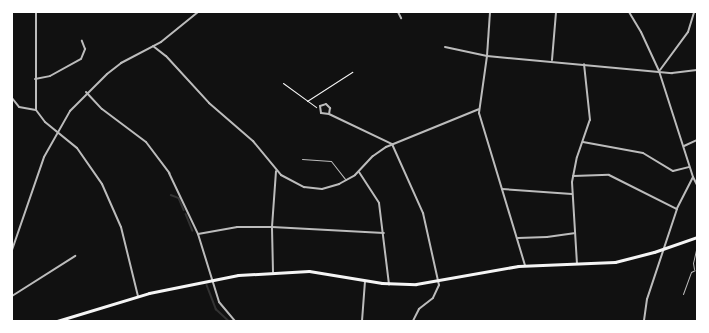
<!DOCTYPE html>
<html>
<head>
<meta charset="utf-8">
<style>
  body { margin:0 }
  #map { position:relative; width:709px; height:333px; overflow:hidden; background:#111; font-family:"Work Sans",sans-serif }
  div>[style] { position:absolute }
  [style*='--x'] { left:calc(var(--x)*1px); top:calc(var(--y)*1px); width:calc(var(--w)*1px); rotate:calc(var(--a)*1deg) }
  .stream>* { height:1.5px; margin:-0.75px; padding:0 0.75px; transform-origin:0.75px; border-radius:0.75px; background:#333 }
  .path>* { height:1px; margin:-0.5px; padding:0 0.5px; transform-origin:0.5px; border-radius:0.5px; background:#f5f5f5 }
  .service>* { height:1px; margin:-0.5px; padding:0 0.5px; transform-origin:0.5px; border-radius:0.5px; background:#bcbcbc }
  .minor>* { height:2px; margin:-1px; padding:0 1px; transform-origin:1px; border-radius:1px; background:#bcbcbc }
  .secondary>* { height:3px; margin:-1.5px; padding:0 1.5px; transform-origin:1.5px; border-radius:1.5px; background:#f5f5f5 }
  span { translate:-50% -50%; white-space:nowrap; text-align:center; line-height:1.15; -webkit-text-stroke:3px #fff; paint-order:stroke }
  .frame { position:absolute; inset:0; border:13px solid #fff; pointer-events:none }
</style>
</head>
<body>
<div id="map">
  <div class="stream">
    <div style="--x:171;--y:195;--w:9;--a:21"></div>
    <div style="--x:179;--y:198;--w:13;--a:67"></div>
    <div style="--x:186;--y:214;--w:18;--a:68"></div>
    <div style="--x:207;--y:285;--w:26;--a:69"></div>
    <div style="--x:216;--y:309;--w:18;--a:43"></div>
  </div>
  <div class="path">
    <div style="--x:283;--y:83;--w:41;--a:36"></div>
    <div style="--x:307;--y:101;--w:54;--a:-32.8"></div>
  </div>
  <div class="service">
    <div style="--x:302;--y:159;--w:29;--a:4"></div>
    <div style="--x:331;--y:161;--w:24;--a:52"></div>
    <div style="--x:694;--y:269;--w:6;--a:-99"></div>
    <div style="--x:693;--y:263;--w:18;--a:-77"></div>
    <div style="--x:683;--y:294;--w:23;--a:-70"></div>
    <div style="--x:691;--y:272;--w:4;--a:-27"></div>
  </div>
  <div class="minor">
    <div style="--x:36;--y:12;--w:98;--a:90"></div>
    <div style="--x:36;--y:110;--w:15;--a:53"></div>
    <div style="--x:45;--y:122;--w:41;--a:39.1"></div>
    <div style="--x:77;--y:148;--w:44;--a:55.2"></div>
    <div style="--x:102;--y:184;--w:47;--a:66.2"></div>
    <div style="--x:121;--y:227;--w:71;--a:76.2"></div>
    <div style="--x:398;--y:12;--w:7;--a:63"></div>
    <div style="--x:490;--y:12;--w:44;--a:93.9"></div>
    <div style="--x:487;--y:56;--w:58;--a:98"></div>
    <div style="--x:479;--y:113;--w:159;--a:73.2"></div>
    <div style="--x:629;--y:12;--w:23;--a:59"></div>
    <div style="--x:641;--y:32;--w:43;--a:65.2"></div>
    <div style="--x:659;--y:71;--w:111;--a:72.2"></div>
    <div style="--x:693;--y:177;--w:36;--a:117"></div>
    <div style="--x:677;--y:209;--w:95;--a:108.4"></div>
    <div style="--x:647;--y:299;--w:22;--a:98"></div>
    <div style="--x:153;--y:46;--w:16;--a:38"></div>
    <div style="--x:166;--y:56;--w:64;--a:47.5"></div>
    <div style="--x:209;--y:103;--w:58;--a:40.8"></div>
    <div style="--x:253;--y:141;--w:44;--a:50.5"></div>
    <div style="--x:281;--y:175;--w:26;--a:28"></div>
    <div style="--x:304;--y:187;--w:18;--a:6"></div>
    <div style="--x:322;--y:189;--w:18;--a:-16"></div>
    <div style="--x:339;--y:184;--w:18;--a:-29"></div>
    <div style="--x:355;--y:175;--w:26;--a:-47"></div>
    <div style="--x:373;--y:156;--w:16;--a:-35"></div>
    <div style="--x:386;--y:147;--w:100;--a:-22.2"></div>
    <div style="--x:445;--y:47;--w:43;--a:12.1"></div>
    <div style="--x:487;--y:56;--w:186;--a:5.3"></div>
    <div style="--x:672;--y:73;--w:25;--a:-7"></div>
    <div style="--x:552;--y:60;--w:48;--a:-85.2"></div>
    <div style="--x:660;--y:70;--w:47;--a:-53.6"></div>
    <div style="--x:688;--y:32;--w:21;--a:-73"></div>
    <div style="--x:35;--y:79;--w:15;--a:-11"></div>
    <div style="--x:50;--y:76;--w:35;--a:-29"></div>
    <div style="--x:81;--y:59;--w:11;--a:-68"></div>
    <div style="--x:85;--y:49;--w:9;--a:-111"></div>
    <div style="--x:86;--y:92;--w:23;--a:47"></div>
    <div style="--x:102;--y:109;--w:55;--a:36.9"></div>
    <div style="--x:146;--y:142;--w:39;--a:53"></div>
    <div style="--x:169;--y:173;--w:68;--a:64.6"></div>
    <div style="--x:198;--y:234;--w:71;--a:72.8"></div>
    <div style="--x:219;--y:302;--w:25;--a:50"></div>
    <div style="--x:12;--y:98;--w:11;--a:52"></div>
    <div style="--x:19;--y:107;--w:17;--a:10"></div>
    <div style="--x:329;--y:114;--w:8;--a:-173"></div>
    <div style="--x:321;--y:113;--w:7;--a:-98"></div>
    <div style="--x:320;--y:106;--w:6;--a:-18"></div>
    <div style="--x:326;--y:104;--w:6;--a:45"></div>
    <div style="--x:330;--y:108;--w:6;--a:99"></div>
    <div style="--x:329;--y:114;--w:70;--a:25.5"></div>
    <div style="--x:392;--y:144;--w:76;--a:65.8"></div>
    <div style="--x:423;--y:213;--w:74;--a:77.5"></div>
    <div style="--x:439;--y:285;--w:14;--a:115"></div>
    <div style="--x:433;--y:298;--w:18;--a:142"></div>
    <div style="--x:419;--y:309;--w:13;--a:117"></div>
    <div style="--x:583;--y:142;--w:61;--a:10.4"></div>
    <div style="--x:643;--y:153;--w:35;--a:31"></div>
    <div style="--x:673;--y:171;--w:16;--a:-14"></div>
    <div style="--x:684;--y:146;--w:14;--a:-25"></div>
    <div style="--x:359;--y:172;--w:37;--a:57"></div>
    <div style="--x:379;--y:203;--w:82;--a:83"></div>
    <div style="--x:573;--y:176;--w:36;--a:-2"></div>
    <div style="--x:609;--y:175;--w:76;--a:26.6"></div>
    <div style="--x:693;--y:177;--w:9;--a:63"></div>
    <div style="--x:502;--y:189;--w:70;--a:4.1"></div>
    <div style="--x:198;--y:234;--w:40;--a:-10"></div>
    <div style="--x:237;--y:227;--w:35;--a:0"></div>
    <div style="--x:272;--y:227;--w:112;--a:3.1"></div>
    <div style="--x:518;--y:238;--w:29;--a:-2"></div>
    <div style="--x:547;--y:237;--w:27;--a:-8"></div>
    <div style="--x:12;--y:250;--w:98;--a:-71"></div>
    <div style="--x:44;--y:157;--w:53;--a:-60.5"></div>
    <div style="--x:70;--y:111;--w:52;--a:-45"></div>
    <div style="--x:107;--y:74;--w:18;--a:-38"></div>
    <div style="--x:121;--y:63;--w:45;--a:-27.7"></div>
    <div style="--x:161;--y:42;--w:48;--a:-39"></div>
    <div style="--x:577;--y:264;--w:82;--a:-93.5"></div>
    <div style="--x:572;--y:182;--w:25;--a:-79"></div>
    <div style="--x:577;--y:157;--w:39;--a:-71"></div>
    <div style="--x:590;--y:120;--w:56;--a:-96.1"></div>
    <div style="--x:273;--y:272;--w:45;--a:-91.3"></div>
    <div style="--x:272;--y:227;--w:56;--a:-85.9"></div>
    <div style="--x:12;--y:296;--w:75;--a:-32.4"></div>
    <div style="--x:362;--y:321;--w:40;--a:-85.7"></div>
  </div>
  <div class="secondary">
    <div style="--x:57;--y:321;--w:96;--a:-16.9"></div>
    <div style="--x:149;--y:293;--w:91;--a:-11.4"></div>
    <div style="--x:238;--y:275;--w:71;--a:-3.2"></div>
    <div style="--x:309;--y:271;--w:74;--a:9.3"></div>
    <div style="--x:382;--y:283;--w:34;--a:2"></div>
    <div style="--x:416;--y:284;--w:104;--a:-10"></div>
    <div style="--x:518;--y:266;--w:97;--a:-2.4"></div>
    <div style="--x:615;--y:262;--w:40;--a:-14.4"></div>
    <div style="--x:654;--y:252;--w:46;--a:-19.2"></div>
  </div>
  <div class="frame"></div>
</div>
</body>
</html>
